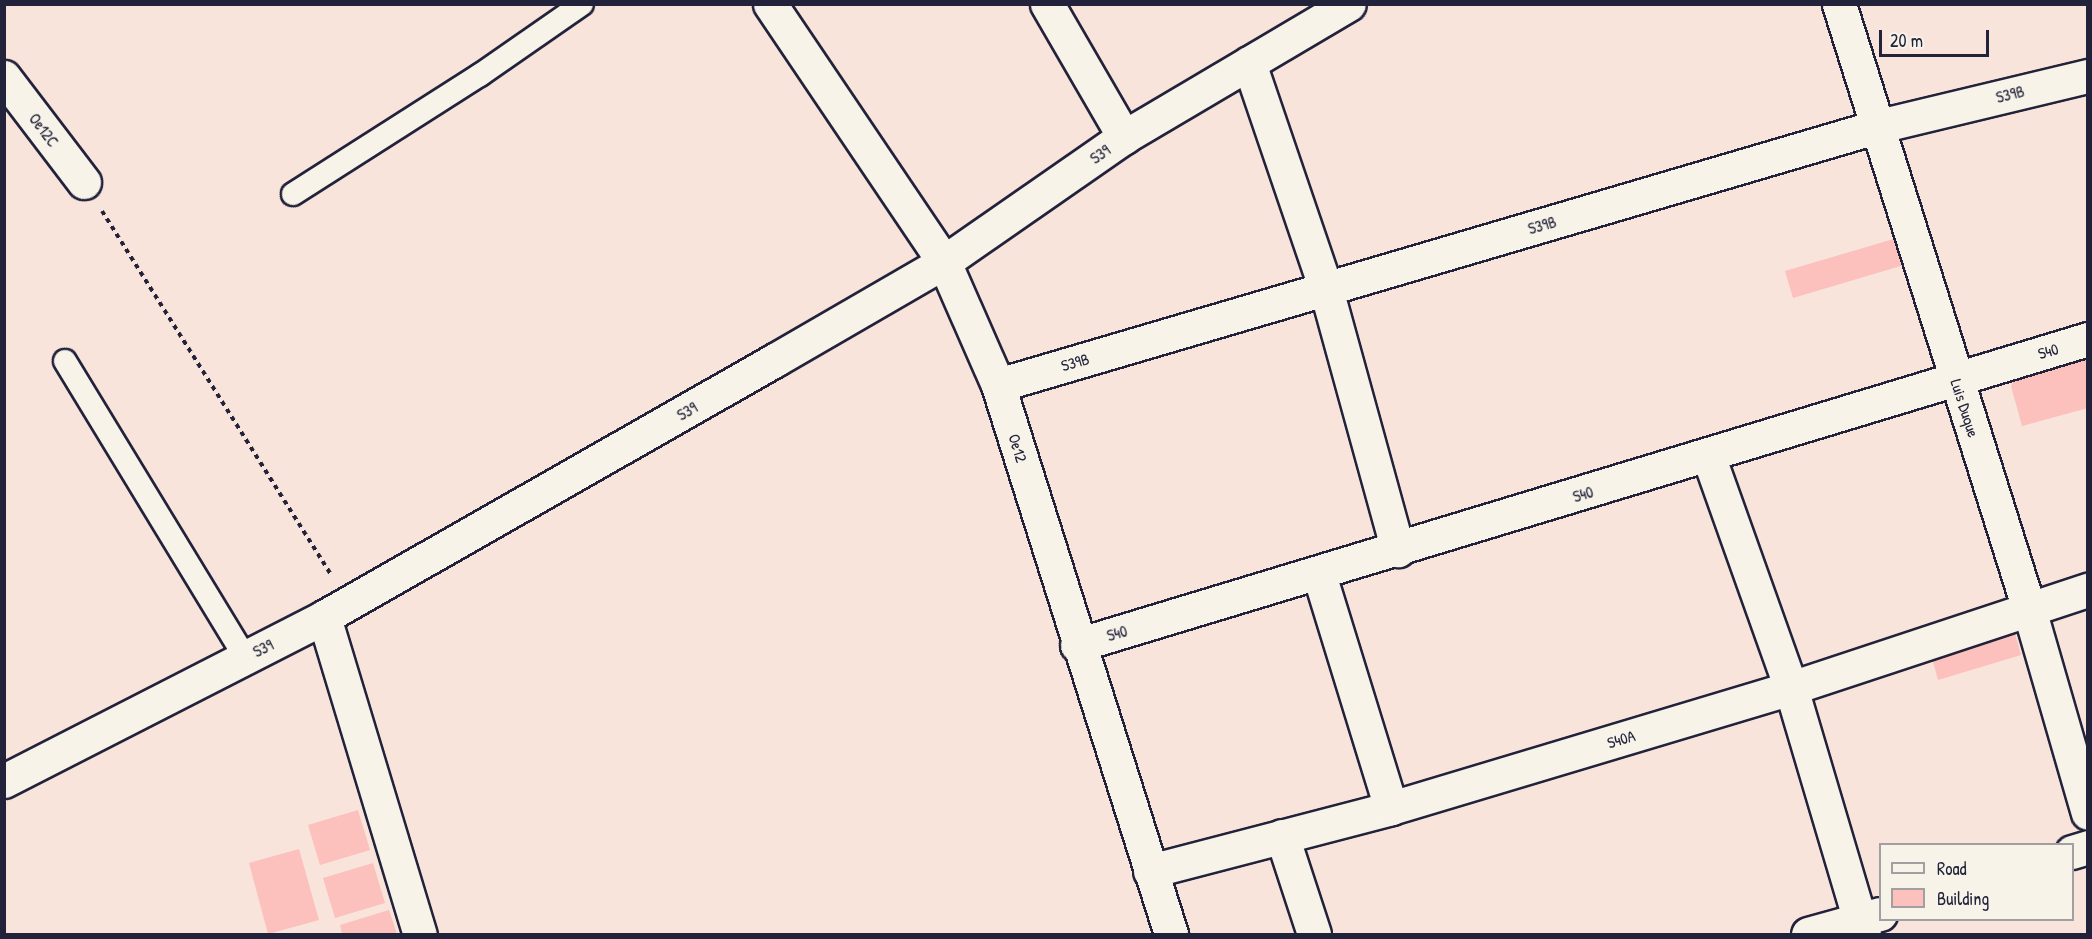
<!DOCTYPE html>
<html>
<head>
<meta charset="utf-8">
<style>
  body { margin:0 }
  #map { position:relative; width:2092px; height:939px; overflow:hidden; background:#f8e4db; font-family:"Patrick Hand",sans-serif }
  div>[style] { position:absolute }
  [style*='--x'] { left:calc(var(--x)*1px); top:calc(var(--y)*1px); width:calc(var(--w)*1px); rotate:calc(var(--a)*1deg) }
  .building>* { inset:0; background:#fcc0bd }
  .path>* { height:4px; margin-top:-2px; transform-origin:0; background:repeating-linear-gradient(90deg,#22223b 0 4.5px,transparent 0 9px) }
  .roads { filter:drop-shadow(2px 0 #22223b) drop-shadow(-2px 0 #22223b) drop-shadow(0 2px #22223b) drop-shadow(0 -2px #22223b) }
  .lane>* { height:22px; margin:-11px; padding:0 11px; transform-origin:11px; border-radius:11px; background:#f7f3e8 }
  .street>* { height:33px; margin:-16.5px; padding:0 16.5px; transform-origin:16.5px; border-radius:16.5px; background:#f7f3e8 }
  .secondary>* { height:33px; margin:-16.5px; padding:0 16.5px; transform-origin:16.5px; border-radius:16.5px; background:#f7f3e8 }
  span { translate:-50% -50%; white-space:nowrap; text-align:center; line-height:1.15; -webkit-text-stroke:6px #f7f3e8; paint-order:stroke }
  .street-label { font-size:16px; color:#22223b }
  .frame { position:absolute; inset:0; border:6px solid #22223b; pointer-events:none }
  .legend { position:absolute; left:1879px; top:843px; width:195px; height:78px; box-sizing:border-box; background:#f7f3e8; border:2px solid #a29fa3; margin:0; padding:8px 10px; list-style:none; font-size:18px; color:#22223b }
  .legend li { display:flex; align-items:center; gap:12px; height:30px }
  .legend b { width:30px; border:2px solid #a29fa3 }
  .scale { position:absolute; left:1879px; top:30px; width:110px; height:27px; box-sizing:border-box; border:3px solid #22223b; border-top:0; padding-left:8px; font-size:18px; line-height:21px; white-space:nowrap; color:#22223b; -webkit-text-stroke:4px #f7f3e8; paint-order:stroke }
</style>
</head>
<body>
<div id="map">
  <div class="building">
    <div style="clip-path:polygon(1897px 238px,1904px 265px,1793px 298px,1785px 271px)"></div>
    <div style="clip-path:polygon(2088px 356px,2088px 408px,2022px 426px,2011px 386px,2017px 375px)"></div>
    <div style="clip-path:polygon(2013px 626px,2021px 655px,1938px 680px,1930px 650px)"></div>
    <div style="clip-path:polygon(358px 810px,370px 850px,320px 865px,308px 825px)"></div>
    <div style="clip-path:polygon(299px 849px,319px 920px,268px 934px,249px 863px)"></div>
    <div style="clip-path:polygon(373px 863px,385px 903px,335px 918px,323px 878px)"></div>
    <div style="clip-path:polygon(389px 910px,397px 934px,342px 934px,340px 925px)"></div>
  </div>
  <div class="path">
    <div style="--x:102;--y:211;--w:428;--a:57.8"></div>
  </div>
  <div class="roads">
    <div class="lane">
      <div style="--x:293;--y:194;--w:222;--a:-32.5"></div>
      <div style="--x:480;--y:75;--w:124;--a:-34.8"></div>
      <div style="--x:65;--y:361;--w:346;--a:58.7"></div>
    </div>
    <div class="street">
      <div style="--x:770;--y:4;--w:311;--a:56"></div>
      <div style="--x:944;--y:262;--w:134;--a:66.3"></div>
      <div style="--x:998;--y:385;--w:576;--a:72.51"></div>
      <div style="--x:1047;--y:4;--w:154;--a:59.9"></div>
      <div style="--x:1249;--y:63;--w:239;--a:71.2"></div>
      <div style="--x:1326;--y:289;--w:271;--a:74.6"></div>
      <div style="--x:4;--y:77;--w:132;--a:52.7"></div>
      <div style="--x:998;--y:385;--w:918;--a:-16.38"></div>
      <div style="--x:1879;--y:126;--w:215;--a:-13.5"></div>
      <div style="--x:1708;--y:455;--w:247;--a:70.4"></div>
      <div style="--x:1791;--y:688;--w:257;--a:73.5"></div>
      <div style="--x:1319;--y:574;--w:245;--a:72.9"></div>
      <div style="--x:324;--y:617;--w:331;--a:73.2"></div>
      <div style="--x:1077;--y:645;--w:1056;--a:-16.84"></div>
      <div style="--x:4;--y:781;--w:360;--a:-27.1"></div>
      <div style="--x:324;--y:617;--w:519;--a:-29.68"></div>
      <div style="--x:775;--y:360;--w:195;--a:-30.1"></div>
      <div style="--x:944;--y:262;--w:219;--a:-34.8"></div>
      <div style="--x:1124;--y:137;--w:261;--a:-30.6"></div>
      <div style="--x:1282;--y:836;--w:103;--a:71.9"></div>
      <div style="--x:2072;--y:852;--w:17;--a:-17"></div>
      <div style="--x:1150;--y:871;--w:249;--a:-14.6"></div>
      <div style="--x:1391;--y:808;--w:418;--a:-16.7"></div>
      <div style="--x:1791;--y:688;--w:313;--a:-18.3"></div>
      <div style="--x:1808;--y:934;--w:75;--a:-15.5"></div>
    </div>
    <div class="secondary">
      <div style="--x:1839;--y:4;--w:634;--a:72.57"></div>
      <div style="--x:2029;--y:609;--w:212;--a:73.9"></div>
    </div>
  </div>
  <div class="street-label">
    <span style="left:2010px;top:94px;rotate:-14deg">S39B</span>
    <span style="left:44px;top:130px;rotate:53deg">Oe12C</span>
    <span style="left:1100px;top:154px;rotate:-35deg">S39</span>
    <span style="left:1542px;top:225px;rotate:-16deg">S39B</span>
    <span style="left:2048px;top:351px;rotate:-17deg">S40</span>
    <span style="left:1075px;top:362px;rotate:-16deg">S39B</span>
    <span style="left:1965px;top:408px;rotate:72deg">Luis Duque</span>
    <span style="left:687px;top:411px;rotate:-30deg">S39</span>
    <span style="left:1018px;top:448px;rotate:73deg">Oe12</span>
    <span style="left:1583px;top:494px;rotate:-17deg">S40</span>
    <span style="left:1117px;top:633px;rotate:-16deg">S40</span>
    <span style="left:263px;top:648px;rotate:-26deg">S39</span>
    <span style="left:1621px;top:739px;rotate:-17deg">S40A</span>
  </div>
  <div class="frame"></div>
  <ul class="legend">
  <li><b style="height:8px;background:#f7f3e8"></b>Road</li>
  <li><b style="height:16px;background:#fcc0bd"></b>Building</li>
  </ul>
  <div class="scale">20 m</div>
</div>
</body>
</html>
